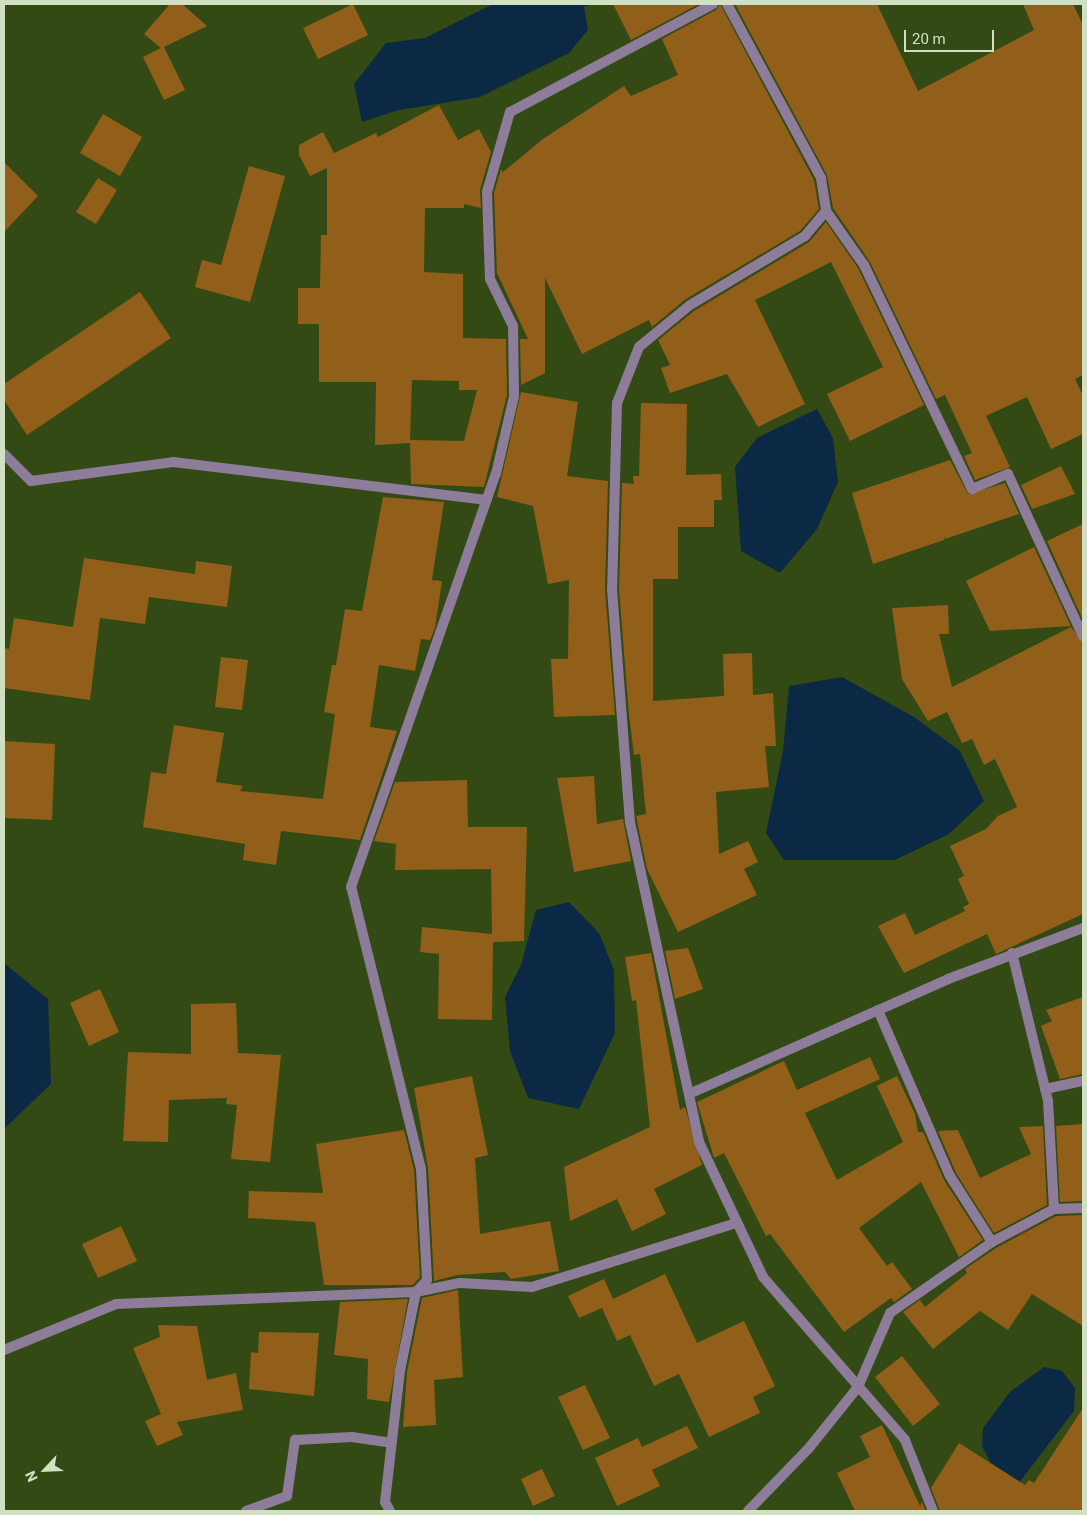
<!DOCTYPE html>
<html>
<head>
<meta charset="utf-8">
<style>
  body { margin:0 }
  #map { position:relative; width:1087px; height:1515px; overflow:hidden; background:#334a14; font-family:Roboto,sans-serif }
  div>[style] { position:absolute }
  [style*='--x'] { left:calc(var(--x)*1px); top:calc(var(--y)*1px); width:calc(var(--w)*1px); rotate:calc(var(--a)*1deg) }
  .water>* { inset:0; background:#0b2944 }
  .building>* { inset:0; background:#915f1a }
  .street>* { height:10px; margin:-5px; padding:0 5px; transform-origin:5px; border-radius:5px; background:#8d7d9a }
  span { translate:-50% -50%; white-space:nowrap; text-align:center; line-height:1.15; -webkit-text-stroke:5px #334a14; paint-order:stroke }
  .frame { position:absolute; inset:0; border:5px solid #d1e0c3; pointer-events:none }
  .north { position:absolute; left:20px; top:1445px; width:50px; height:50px; -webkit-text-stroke:4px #334a14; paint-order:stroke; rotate:245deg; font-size:14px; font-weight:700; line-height:20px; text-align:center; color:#d1e0c3 }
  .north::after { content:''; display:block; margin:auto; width:18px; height:22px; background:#d1e0c3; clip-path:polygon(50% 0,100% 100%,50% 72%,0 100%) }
  .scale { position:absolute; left:904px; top:30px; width:90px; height:22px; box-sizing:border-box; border:2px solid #d1e0c3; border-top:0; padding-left:6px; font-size:15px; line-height:18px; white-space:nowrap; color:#d1e0c3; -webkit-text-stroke:4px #334a14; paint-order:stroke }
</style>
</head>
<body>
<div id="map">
  <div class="water">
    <div style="clip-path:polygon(493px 4px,591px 4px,584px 7px,588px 30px,569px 53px,480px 97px,399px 110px,362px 122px,354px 84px,386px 43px,425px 38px)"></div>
    <div style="clip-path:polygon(817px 409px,833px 438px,838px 482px,817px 529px,780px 573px,741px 551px,735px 467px,757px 438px)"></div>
    <div style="clip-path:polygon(842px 677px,914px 717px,960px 751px,984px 801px,949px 834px,895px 860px,784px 860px,766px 833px,783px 751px,789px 686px)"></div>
    <div style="clip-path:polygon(569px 902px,599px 933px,614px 970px,615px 1033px,579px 1109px,528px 1098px,510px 1051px,505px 997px,521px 965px,536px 910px)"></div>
    <div style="clip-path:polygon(4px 963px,48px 999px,51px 1084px,4px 1129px)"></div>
    <div style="clip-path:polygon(1044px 1367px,1062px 1371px,1075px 1388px,1074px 1411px,1018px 1484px,995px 1471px,982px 1446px,983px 1428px,1010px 1392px)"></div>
  </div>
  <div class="building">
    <div style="clip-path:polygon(170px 4px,182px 4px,207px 26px,164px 47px,185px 90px,164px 100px,143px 57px,161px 48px,144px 34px)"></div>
    <div style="clip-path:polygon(353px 4px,368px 35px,318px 59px,303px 28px)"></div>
    <div style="clip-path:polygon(613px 4px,699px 4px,631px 40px)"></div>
    <div style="clip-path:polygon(720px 4px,814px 180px,819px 209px,800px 231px,686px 299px,652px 327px,649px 320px,582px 354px,545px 278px,545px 373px,521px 385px,520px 339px,528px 339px,497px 273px,494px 193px,501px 169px,503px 172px,543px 139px,624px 86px,631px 96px,678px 75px,662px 39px,716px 10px)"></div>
    <div style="clip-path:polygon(735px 4px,877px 4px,918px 91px,1034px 30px,1023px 4px,1073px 4px,1083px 25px,1083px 375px,1075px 379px,1083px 396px,1083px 434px,1051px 449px,1027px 397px,986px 416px,1010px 467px,975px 480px,964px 456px,972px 453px,945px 395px,936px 399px,870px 262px,833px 208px,827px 175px)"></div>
    <div style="clip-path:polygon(evenodd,439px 105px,458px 140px,479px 129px,491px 152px,480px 190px,481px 208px,464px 204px,464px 208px,425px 208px,424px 272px,463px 274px,463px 338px,506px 339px,507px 395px,484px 487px,411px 484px,410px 443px,375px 445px,376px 382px,319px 382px,319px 324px,298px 324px,298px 288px,320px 288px,321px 235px,327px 235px,327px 168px,310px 176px,299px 155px,299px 145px,323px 132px,334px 153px,376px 133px,378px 137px,439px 105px,412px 380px,459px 381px,459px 390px,477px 390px,464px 441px,410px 440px,412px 380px)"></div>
    <div style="clip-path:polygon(103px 114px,142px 137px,120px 176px,80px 153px)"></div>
    <div style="clip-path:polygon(4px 162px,38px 196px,4px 232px)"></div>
    <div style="clip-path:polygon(249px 166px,285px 176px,250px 302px,195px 287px,202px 260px,221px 265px)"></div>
    <div style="clip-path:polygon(98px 178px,117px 190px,96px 224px,76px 212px)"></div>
    <div style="clip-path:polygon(826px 222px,858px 268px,924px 405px,850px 441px,827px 394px,883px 367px,831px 262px,755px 300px,805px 404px,758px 427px,727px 374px,670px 393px,661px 368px,670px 365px,658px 340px,694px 311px,809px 242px)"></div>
    <div style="clip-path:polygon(140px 292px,171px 338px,27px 435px,4px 400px,4px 384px)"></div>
    <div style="clip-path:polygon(521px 392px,578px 402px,567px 476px,608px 481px,605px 589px,615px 715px,554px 717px,551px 659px,568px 659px,569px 580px,548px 584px,533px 506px,497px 497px)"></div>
    <div style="clip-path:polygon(641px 403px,687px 404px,686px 475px,721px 474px,722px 500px,714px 500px,714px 527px,678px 527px,678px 579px,653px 579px,653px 701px,724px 696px,723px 654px,752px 653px,753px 695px,773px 693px,776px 746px,765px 746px,769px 787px,716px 792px,719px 854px,748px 841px,758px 862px,744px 869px,757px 895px,678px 932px,647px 869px,637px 821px,636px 816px,646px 814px,640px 754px,634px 755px,629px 715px,619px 589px,622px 483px,634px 484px,633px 476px,639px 476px)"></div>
    <div style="clip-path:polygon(950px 460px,968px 494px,1005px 483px,1019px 514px,945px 539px,944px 536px,944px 540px,873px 564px,852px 493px)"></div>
    <div style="clip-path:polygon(1061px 466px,1075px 494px,1032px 509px,1021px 485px)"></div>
    <div style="clip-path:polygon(383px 497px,444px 502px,432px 580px,442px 581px,435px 628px,430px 640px,421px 639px,415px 671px,379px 665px,370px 727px,397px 731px,360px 840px,281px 831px,276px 865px,243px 860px,245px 844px,143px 827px,151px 772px,166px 774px,174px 725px,224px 733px,216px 782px,243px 786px,240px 791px,323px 799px,335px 714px,324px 712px,332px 665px,336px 665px,345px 609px,362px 611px)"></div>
    <div style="clip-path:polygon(1083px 524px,1083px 620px,1047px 541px)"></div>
    <div style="clip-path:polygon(1034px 547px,1071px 626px,990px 631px,966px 581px)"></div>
    <div style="clip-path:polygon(84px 558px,195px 574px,196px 561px,232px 566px,227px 607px,149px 597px,145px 624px,100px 618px,90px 700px,4px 688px,4px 648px,9px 649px,14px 618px,73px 627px)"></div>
    <div style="clip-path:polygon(948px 605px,949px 634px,939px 634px,952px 687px,1071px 627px,1083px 643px,1083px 914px,996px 954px,987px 934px,904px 973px,878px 926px,905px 913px,915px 935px,965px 911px,963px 907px,969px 904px,958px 879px,964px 876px,950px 846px,986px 829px,998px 816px,1017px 807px,995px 759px,984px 765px,972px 739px,962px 743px,947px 712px,928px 721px,902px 679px,892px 608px)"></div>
    <div style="clip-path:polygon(221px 657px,248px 660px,242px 710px,215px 707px)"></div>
    <div style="clip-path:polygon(4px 741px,55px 744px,52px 820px,4px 818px)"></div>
    <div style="clip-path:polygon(594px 776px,597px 824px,623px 819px,631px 861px,574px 872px,557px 778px)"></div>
    <div style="clip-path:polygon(467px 780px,468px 827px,527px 827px,524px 941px,493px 942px,492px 1020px,438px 1019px,439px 954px,420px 952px,422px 927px,492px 934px,491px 869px,395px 870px,396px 844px,374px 841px,395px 782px)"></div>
    <div style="clip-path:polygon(688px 948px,703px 989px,675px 999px,665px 951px)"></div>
    <div style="clip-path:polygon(651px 953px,680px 1110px,685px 1107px,702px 1165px,654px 1189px,666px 1214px,632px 1231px,617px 1199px,570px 1221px,564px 1167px,650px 1127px,636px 1000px,632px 1001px,625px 957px)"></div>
    <div style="clip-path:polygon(100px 989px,119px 1032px,89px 1046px,70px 1003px)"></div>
    <div style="clip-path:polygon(1083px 997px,1083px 1074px,1060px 1079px,1041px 1026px,1052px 1021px,1046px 1010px)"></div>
    <div style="clip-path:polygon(236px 1003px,238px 1053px,281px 1055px,270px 1162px,231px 1159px,237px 1105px,226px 1104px,227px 1098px,169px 1100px,168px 1142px,123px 1141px,128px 1052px,191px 1054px,191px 1004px)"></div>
    <div style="clip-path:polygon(870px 1057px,880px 1079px,805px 1113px,837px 1180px,903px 1142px,877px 1086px,897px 1076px,915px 1114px,918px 1132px,923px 1132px,944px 1180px,983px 1240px,959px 1257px,921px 1182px,859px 1228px,887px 1266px,892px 1262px,912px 1289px,894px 1302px,891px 1298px,844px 1332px,770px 1234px,766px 1236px,724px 1153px,714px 1158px,697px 1102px,784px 1061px,797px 1090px)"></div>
    <div style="clip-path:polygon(472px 1076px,488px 1155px,475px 1158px,480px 1234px,550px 1221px,559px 1271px,511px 1279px,505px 1272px,457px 1275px,434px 1281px,428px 1168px,414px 1088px)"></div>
    <div style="clip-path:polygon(1083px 1124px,1083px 1201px,1060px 1202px,1056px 1126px)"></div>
    <div style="clip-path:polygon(1043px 1126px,1047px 1205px,994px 1233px,956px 1173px,938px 1131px,958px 1130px,980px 1178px,1031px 1154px,1019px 1127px)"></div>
    <div style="clip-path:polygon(404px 1130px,414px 1170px,420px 1277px,413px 1285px,324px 1285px,315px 1222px,248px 1218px,249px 1191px,323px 1193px,316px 1144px)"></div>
    <div style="clip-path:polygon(1083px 1215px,1083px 1326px,1032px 1294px,1008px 1330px,980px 1311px,933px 1349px,903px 1312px,920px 1300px,925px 1307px,967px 1273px,965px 1269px,996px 1248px,1056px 1216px)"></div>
    <div style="clip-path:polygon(121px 1226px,137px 1261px,98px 1278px,82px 1244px)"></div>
    <div style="clip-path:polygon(665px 1274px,697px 1343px,744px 1321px,775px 1386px,753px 1397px,760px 1413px,709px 1437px,679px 1374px,654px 1386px,630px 1335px,617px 1341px,602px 1308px,579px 1318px,568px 1296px,604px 1279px,613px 1299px)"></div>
    <div style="clip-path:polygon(458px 1290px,463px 1377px,434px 1380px,436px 1425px,403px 1427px,407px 1372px,422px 1298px)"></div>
    <div style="clip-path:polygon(408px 1299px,389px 1402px,367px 1399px,368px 1359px,334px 1355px,340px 1302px)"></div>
    <div style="clip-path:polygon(158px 1325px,197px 1326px,207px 1380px,236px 1373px,243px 1410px,177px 1422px,183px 1435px,157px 1446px,145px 1421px,161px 1414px,133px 1348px,160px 1337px)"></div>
    <div style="clip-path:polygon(259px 1332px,319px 1333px,314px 1396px,249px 1389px,251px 1352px,258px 1353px)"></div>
    <div style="clip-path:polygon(902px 1356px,940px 1404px,913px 1426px,875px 1377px)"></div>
    <div style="clip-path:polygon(585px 1385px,610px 1438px,583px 1450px,558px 1397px)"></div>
    <div style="clip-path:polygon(1083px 1408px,1083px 1511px,940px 1511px,931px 1488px,959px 1443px,1025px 1485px,1029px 1480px,1034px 1483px)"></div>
    <div style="clip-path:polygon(882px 1425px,920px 1506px,922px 1502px,926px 1511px,855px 1511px,837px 1473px,870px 1457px,860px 1436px)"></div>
    <div style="clip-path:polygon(687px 1426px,698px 1448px,652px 1470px,660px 1486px,617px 1506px,595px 1458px,638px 1438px,642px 1447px)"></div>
    <div style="clip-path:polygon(542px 1469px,555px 1496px,533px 1506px,521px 1479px)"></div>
  </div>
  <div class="street">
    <div style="--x:727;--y:4;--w:198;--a:61.6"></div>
    <div style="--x:821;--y:178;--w:33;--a:81"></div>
    <div style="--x:826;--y:211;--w:33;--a:130"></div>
    <div style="--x:805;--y:236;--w:134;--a:149"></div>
    <div style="--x:690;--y:305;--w:66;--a:140.5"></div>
    <div style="--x:639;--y:347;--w:60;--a:111.4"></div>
    <div style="--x:617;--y:403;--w:186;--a:91.5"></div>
    <div style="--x:612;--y:589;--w:234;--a:85.6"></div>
    <div style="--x:630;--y:822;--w:327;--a:77.8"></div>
    <div style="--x:699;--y:1142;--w:149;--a:64.6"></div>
    <div style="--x:763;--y:1277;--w:216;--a:48.9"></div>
    <div style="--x:905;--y:1440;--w:76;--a:68.5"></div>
    <div style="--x:826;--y:211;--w:66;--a:54.9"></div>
    <div style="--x:864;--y:265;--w:249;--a:64.3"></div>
    <div style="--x:972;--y:489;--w:39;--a:-23"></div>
    <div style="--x:1008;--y:474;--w:179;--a:65.2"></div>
    <div style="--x:4;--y:454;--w:38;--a:45"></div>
    <div style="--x:31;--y:481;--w:143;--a:-7.6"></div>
    <div style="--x:173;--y:462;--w:316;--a:6.9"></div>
    <div style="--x:1012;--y:953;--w:152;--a:76.3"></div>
    <div style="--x:1048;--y:1101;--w:108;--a:86.8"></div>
    <div style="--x:878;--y:1010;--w:181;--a:66.6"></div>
    <div style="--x:950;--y:1176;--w:78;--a:57.5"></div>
    <div style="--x:1045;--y:1089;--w:39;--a:-12"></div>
    <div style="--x:689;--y:1094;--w:283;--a:-23.9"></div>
    <div style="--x:948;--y:979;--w:144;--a:-20.7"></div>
    <div style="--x:4;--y:1350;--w:121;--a:-22.3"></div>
    <div style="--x:116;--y:1304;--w:300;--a:-2.3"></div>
    <div style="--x:416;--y:1292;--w:45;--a:-11.6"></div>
    <div style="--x:460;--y:1283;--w:72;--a:3.2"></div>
    <div style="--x:532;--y:1287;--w:214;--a:-17.4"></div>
    <div style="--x:246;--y:1511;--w:44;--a:-20.1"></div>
    <div style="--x:287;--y:1496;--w:57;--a:-81.9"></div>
    <div style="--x:295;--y:1440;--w:57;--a:-3"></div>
    <div style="--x:352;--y:1437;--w:40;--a:8.5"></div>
    <div style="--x:390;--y:1511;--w:10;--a:-119"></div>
    <div style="--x:385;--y:1502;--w:132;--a:-83.5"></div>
    <div style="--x:400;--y:1371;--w:81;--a:-78.6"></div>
    <div style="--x:416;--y:1292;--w:16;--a:-47"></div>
    <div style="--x:427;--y:1280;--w:111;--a:-93.1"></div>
    <div style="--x:421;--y:1169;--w:291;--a:-103.9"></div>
    <div style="--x:351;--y:887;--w:438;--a:-70.7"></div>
    <div style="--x:496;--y:474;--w:80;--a:-77"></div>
    <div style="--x:514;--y:396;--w:70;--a:-90.8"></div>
    <div style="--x:513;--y:326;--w:52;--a:-116.1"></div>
    <div style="--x:490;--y:279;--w:87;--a:-92"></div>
    <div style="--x:487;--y:192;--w:83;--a:-74"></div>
    <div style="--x:510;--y:112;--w:230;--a:-28"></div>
    <div style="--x:748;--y:1511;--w:88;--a:-45.9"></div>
    <div style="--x:809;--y:1448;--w:78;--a:-51.2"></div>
    <div style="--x:858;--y:1387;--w:81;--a:-66.6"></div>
    <div style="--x:890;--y:1313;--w:124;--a:-34.8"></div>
    <div style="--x:992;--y:1242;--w:70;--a:-28"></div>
    <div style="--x:1054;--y:1209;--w:29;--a:-2"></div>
  </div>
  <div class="frame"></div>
  <div class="north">N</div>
  <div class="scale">20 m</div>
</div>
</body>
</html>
